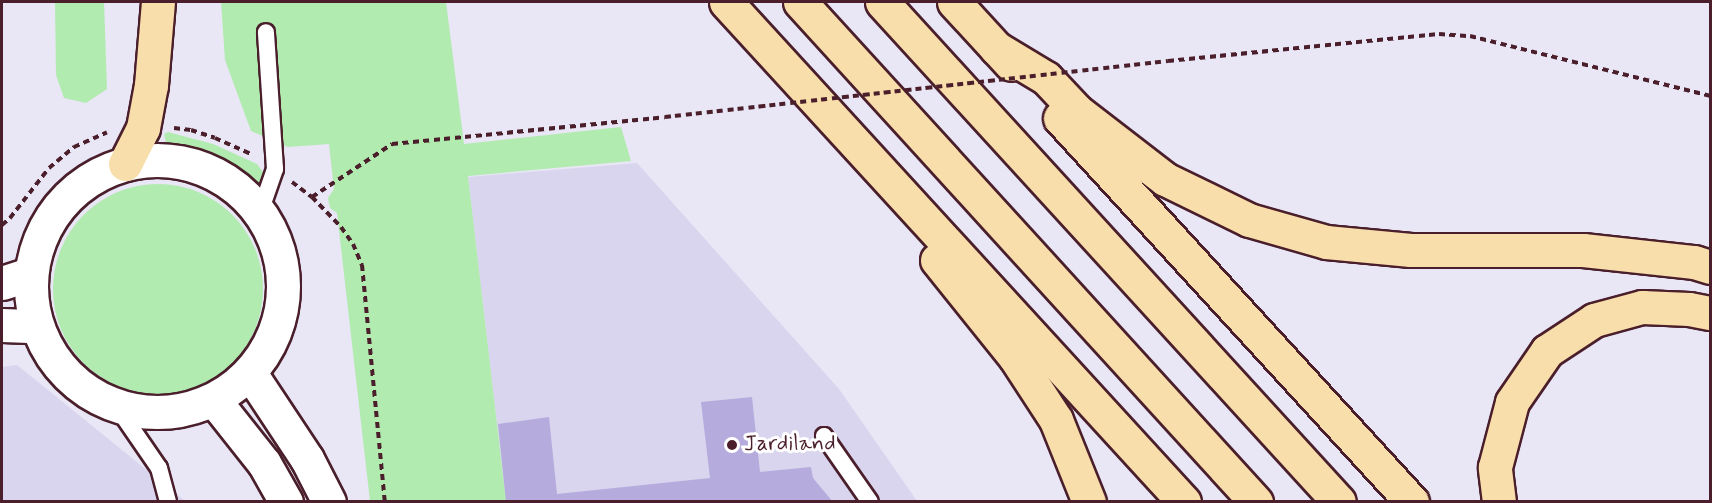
<!DOCTYPE html>
<html>
<head>
<meta charset="utf-8">
<style>
  body { margin:0 }
  #map { position:relative; width:1712px; height:503px; overflow:hidden; background:#e9e6f5; font-family:Mynerve,sans-serif }
  div>[style] { position:absolute }
  [style*='--x'] { left:calc(var(--x)*1px); top:calc(var(--y)*1px); width:calc(var(--w)*1px); rotate:calc(var(--a)*1deg) }
  .built>* { inset:0; background:#d9d5ee }
  .green>* { inset:0; background:#b1ebaf }
  .round { border-radius:50% }
  .building>* { inset:0; background:#b5acdd }
  .path>* { height:4px; margin-top:-2px; transform-origin:0; background:repeating-linear-gradient(90deg,#4a1f2b 0 6px,transparent 0 10.5px) }
  .roads { filter:drop-shadow(2px 0 #4a1f2b) drop-shadow(-2px 0 #4a1f2b) drop-shadow(0 2px #4a1f2b) drop-shadow(0 -2px #4a1f2b) }
  .lane>* { height:16px; margin:-8px; padding:0 8px; transform-origin:8px; border-radius:8px; background:#fff }
  .secondary>* { height:33px; margin:-16.5px; padding:0 16.5px; transform-origin:16.5px; border-radius:16.5px; background:#fff }
  .secondary>.ring { margin:-16.5px; padding:0; box-sizing:content-box; background:none; border:33px solid #fff; border-radius:50% }
  .highway>* { height:33px; margin:-16.5px; padding:0 16.5px; transform-origin:16.5px; border-radius:16.5px; background:#f8deab }
  .path-bridge>* { height:4px; margin-top:-2px; transform-origin:0; background:repeating-linear-gradient(90deg,#4a1f2b 0 6px,transparent 0 10.5px) }
  .dots>* { width:16px; height:16px; translate:-50% -50%; box-sizing:border-box; border:3px solid #fff; border-radius:50% }
  span { translate:-50% -50%; white-space:nowrap; text-align:center; line-height:1.15; -webkit-text-stroke:6px #fff; paint-order:stroke }
  .poi-label { font-size:22px; color:#4a1f2b }
  .left { translate:0 -50%; text-align:left }
  .frame { position:absolute; inset:0; border:3px solid #4a1f2b; pointer-events:none }
</style>
</head>
<body>
<div id="map">
  <div class="built">
    <div style="clip-path:polygon(637px 163px,839px 389px,917px 501px,506px 501px,468px 177px)"></div>
    <div style="clip-path:polygon(17px 365px,185px 501px,2px 501px,2px 367px)"></div>
  </div>
  <div class="green">
    <div style="clip-path:polygon(55px 2px,104px 2px,107px 89px,86px 103px,64px 98px,56px 75px)"></div>
    <div style="clip-path:polygon(221px 2px,446px 2px,464px 144px,621px 127px,631px 161px,468px 176px,506px 501px,370px 501px,337px 213px,330px 208px,328px 198px,334px 189px,329px 144px,288px 147px,251px 131px,225px 60px)"></div>
    <div style="clip-path:polygon(168px 132px,213px 144px,257px 164px,265px 175px,262px 187px,255px 187px,244px 175px,221px 160px,166px 143px,164px 134px)"></div>
    <div class="round" style="left:53px;top:184px;width:210px;height:210px"></div>
  </div>
  <div class="building">
    <div style="clip-path:polygon(752px 397px,760px 472px,811px 467px,813px 478px,833px 502px,506px 502px,498px 424px,549px 417px,557px 494px,710px 478px,701px 402px)"></div>
  </div>
  <div class="path">
    <div style="--x:1168;--y:61;--w:272;--a:-5.7"></div>
    <div style="--x:1439;--y:34;--w:31;--a:4"></div>
    <div style="--x:1470;--y:36;--w:247;--a:14"></div>
    <div style="--x:174;--y:128;--w:17;--a:7"></div>
    <div style="--x:191;--y:130;--w:25;--a:18"></div>
    <div style="--x:215;--y:138;--w:39;--a:24"></div>
    <div style="--x:292;--y:182;--w:25;--a:37"></div>
    <div style="--x:312;--y:197;--w:42;--a:46"></div>
    <div style="--x:341;--y:227;--w:21;--a:55"></div>
    <div style="--x:353;--y:244;--w:23;--a:67"></div>
    <div style="--x:362;--y:265;--w:238;--a:84.5"></div>
    <div style="--x:312;--y:197;--w:96;--a:-33.5"></div>
    <div style="--x:392;--y:144;--w:274;--a:-5.6"></div>
    <div style="--x:2;--y:225;--w:11;--a:-41"></div>
    <div style="--x:10;--y:218;--w:63;--a:-52"></div>
    <div style="--x:49;--y:168;--w:33;--a:-40"></div>
    <div style="--x:74;--y:147;--w:36;--a:-24"></div>
  </div>
  <div class="roads">
    <div class="lane">
      <div style="--x:260;--y:212;--w:46;--a:-70.8"></div>
      <div style="--x:275;--y:169;--w:137;--a:-93.8"></div>
      <div style="--x:117;--y:407;--w:74;--a:55.5"></div>
      <div style="--x:159;--y:468;--w:35;--a:75"></div>
      <div style="--x:824;--y:436;--w:80;--a:55.1"></div>
    </div>
    <div class="secondary">
      <div class="ring" style="left:31px;top:160px;width:219px;height:219px"></div>
      <div style="--x:2;--y:283;--w:29;--a:-18"></div>
      <div style="--x:2;--y:325;--w:34;--a:2"></div>
      <div style="--x:250;--y:373;--w:103;--a:56.5"></div>
      <div style="--x:307;--y:459;--w:48;--a:62.9"></div>
      <div style="--x:214;--y:400;--w:80;--a:51.6"></div>
      <div style="--x:264;--y:463;--w:45;--a:60.6"></div>
    </div>
    <div class="highway">
      <div style="--x:726;--y:2;--w:678;--a:47.51"></div>
      <div style="--x:800;--y:2;--w:677;--a:47.64"></div>
      <div style="--x:882;--y:2;--w:677;--a:47.57"></div>
      <div style="--x:954;--y:2;--w:84;--a:47.4"></div>
      <div style="--x:996;--y:48;--w:58;--a:31"></div>
      <div style="--x:1046;--y:78;--w:45;--a:46.8"></div>
      <div style="--x:1077;--y:111;--w:111;--a:37.7"></div>
      <div style="--x:1165;--y:179;--w:93;--a:26"></div>
      <div style="--x:1249;--y:220;--w:80;--a:15.9"></div>
      <div style="--x:1326;--y:242;--w:85;--a:5.4"></div>
      <div style="--x:1411;--y:250;--w:172;--a:0"></div>
      <div style="--x:1583;--y:250;--w:112;--a:6.2"></div>
      <div style="--x:1694;--y:262;--w:17;--a:17"></div>
      <div style="--x:1060;--y:118;--w:521;--a:47.49"></div>
      <div style="--x:125;--y:164;--w:40;--a:-63.4"></div>
      <div style="--x:143;--y:128;--w:44;--a:-79.5"></div>
      <div style="--x:151;--y:85;--w:83;--a:-85.2"></div>
      <div style="--x:937;--y:260;--w:124;--a:51.2"></div>
      <div style="--x:1015;--y:357;--w:75;--a:56.9"></div>
      <div style="--x:1056;--y:420;--w:88;--a:68.1"></div>
      <div style="--x:1499;--y:502;--w:35;--a:-97"></div>
      <div style="--x:1495;--y:467;--w:67;--a:-75.3"></div>
      <div style="--x:1512;--y:402;--w:62;--a:-55.5"></div>
      <div style="--x:1547;--y:351;--w:56;--a:-33.4"></div>
      <div style="--x:1594;--y:320;--w:50;--a:-15.2"></div>
      <div style="--x:1642;--y:307;--w:47;--a:2.4"></div>
      <div style="--x:1689;--y:309;--w:21;--a:11"></div>
    </div>
  </div>
  <div class="path-bridge">
    <div style="--x:665;--y:117;--w:506;--a:-6.35"></div>
  </div>
  <div class="dots">
    <div style="left:732px;top:445px;background:#4a1f2b"></div>
  </div>
  <div class="poi-label">
    <span class="left" style="left:744px;top:445px">Jardiland</span>
  </div>
  <div class="frame"></div>
</div>
</body>
</html>
